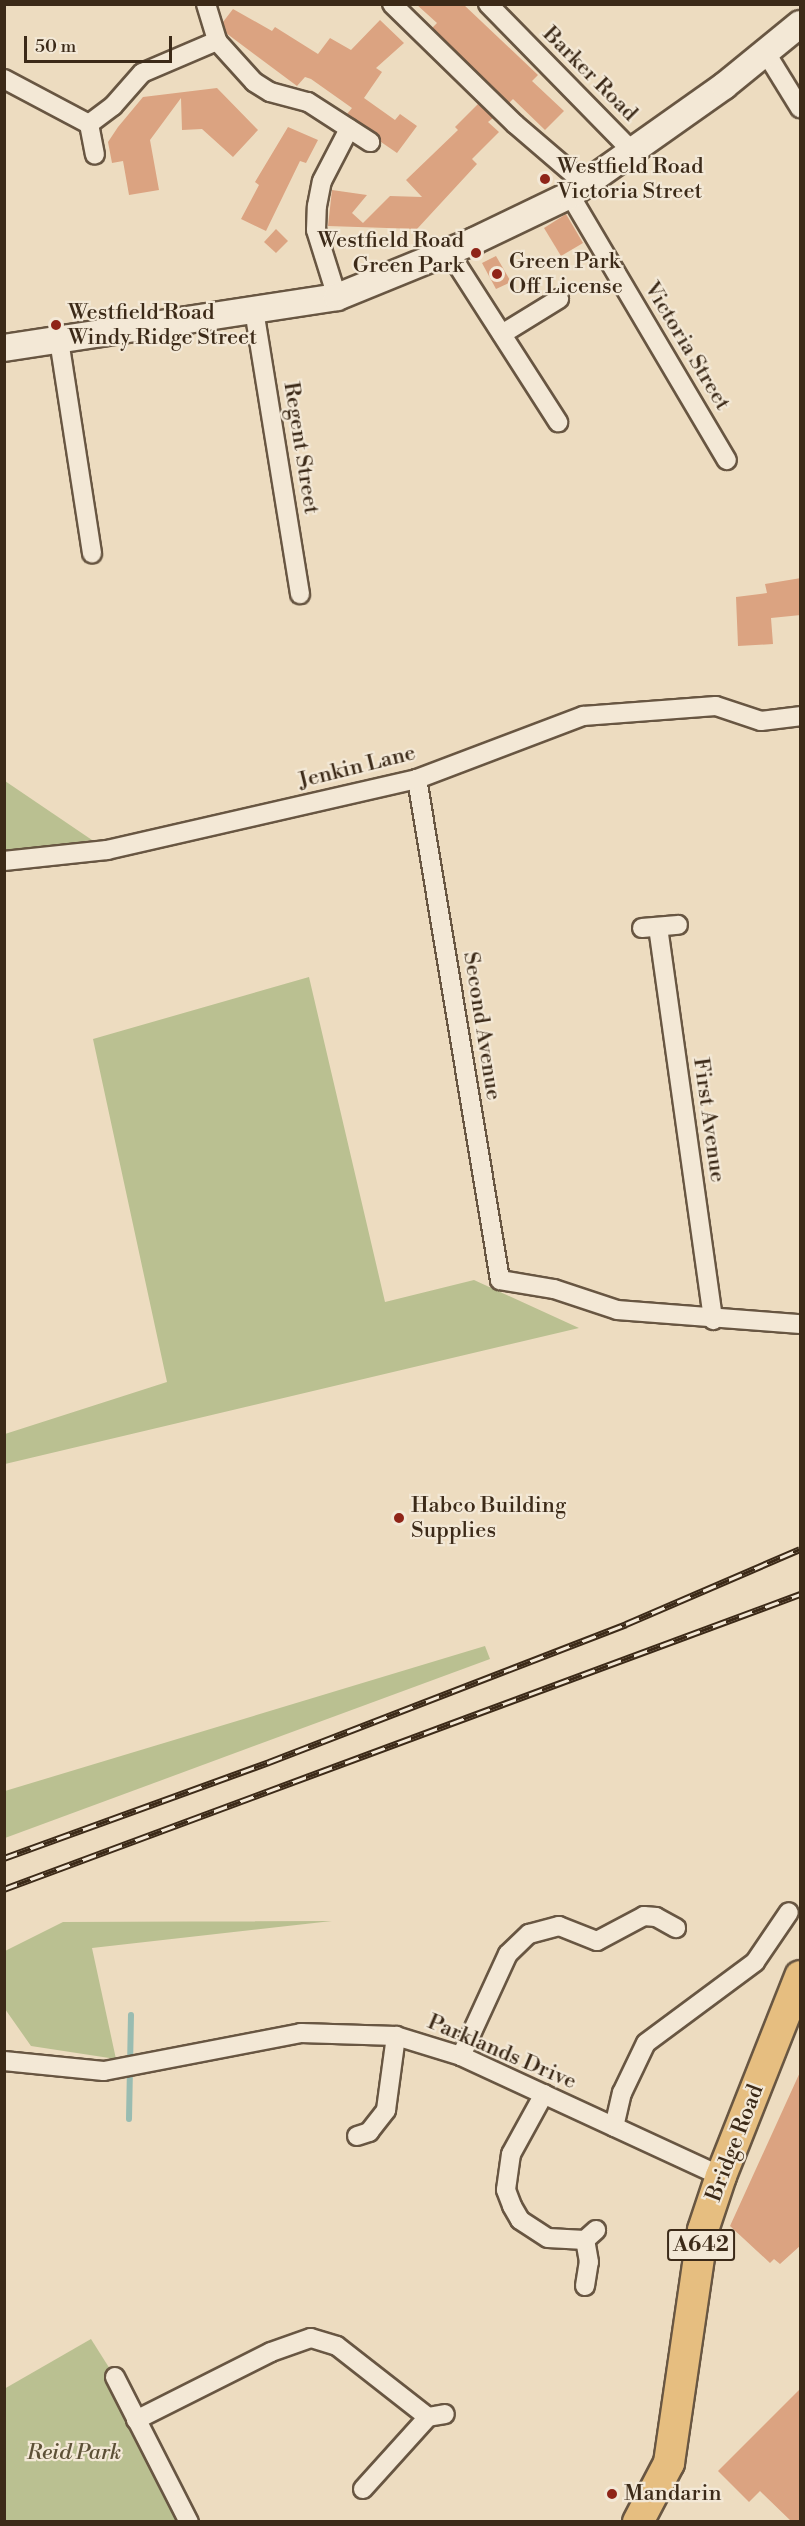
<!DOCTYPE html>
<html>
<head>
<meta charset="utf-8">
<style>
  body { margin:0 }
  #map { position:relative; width:805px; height:2526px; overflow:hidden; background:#eddcc0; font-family:"Libre Bodoni",serif }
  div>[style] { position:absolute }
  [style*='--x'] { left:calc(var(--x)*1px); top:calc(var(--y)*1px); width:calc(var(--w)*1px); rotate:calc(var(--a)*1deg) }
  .green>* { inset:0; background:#bac091 }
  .stream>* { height:6px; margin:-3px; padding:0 3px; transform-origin:3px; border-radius:3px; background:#99bcb1 }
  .building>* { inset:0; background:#dba381 }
  .roads { filter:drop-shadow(2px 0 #685642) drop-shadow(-2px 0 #685642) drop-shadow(0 2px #685642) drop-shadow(0 -2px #685642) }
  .minor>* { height:18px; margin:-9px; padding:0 9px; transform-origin:9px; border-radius:9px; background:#f3e8d6 }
  .secondary>* { height:26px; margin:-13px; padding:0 13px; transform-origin:13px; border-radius:13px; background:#f3e8d6 }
  .trunk>* { height:30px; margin:-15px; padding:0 15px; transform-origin:15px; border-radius:15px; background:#e6be80 }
  .rail>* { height:7px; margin-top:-3.5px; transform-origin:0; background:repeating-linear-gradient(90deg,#f3e8d6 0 14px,#3c2a18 0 28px); box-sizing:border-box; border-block:2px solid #3c2a18 }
  .dots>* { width:16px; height:16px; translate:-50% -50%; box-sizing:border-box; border:3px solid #f3e8d6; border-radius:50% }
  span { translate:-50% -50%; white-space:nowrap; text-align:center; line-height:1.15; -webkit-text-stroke:4.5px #f3e8d6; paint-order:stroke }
  .shield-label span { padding:2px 4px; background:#f3e8d6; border:2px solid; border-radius:4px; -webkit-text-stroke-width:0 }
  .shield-label { font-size:21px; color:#3c2a18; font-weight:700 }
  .street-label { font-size:22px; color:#3c2a18 }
  .poi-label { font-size:22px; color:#3c2a18 }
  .left { translate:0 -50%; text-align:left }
  .right { translate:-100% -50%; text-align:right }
  .park-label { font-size:22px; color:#5c5036; font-style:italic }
  .frame { position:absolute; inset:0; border:6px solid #3c2a18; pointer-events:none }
  .scale { position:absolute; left:24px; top:36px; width:148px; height:27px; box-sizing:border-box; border:3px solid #3c2a18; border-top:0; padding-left:8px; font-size:18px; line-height:21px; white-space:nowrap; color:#3c2a18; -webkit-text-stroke:4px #f3e8d6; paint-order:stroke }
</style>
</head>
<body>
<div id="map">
  <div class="green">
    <div style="clip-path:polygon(5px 781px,92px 840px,5px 852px)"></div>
    <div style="clip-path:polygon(309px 977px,385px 1302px,474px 1280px,579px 1328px,5px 1464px,5px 1434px,167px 1382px,93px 1039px)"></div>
    <div style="clip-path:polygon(485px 1646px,490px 1659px,5px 1838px,5px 1791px)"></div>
    <div style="clip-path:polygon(332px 1921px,92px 1948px,116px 2059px,31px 2046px,5px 2009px,5px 1951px,63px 1922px)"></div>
    <div style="clip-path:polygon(91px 2339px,115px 2377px,189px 2521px,5px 2521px,4px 2389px)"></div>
  </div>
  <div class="stream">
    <div style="--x:129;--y:2119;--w:104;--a:-88.9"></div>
  </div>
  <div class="building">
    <div style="clip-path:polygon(416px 4px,463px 4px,538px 75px,532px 81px,564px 111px,545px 130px,513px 99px,509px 103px,432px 28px,437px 23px)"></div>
    <div style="clip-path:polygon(233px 9px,272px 31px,275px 27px,318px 54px,330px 38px,351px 50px,380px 20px,404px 43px,376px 68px,382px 72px,364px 98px,395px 120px,400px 114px,417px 126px,397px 153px,381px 142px,376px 133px,347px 114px,352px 108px,311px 79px,305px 77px,297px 86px,226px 33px,223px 22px)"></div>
    <div style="clip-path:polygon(217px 88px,258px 130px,233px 157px,202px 129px,182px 130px,181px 98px,150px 140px,159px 190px,129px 195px,123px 161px,112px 163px,108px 142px,118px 127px,143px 97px)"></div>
    <div style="clip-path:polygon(478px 104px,493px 118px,488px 122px,499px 132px,472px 159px,477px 164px,417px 229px,328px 226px,332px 190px,367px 195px,352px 213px,363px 223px,390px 196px,422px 197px,406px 180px,458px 130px,455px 127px)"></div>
    <div style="clip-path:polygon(288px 127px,318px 140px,306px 163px,300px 161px,266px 231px,241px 219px,259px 185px,255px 182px)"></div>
    <div style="clip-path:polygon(566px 214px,583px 243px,561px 256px,544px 228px)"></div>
    <div style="clip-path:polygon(276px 229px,288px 241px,276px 253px,264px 242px)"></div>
    <div style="clip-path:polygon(496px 256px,511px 282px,496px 289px,482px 263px)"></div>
    <div style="clip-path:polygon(801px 578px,801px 615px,771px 618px,773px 644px,738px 646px,736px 597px,767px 593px,765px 584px)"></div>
    <div style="clip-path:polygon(801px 2070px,801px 2245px,780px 2264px,774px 2259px,770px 2263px,730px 2226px)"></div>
    <div style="clip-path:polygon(801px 2388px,801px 2522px,792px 2522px,760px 2491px,749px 2502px,718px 2471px)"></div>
  </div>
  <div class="roads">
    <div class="minor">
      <div style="--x:206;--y:4;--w:39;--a:73"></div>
      <div style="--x:217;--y:41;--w:55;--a:47.9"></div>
      <div style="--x:254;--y:82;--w:19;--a:32"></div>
      <div style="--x:270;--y:92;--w:39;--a:15"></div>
      <div style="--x:308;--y:102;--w:74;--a:32.8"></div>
      <div style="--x:392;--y:4;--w:172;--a:44.3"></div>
      <div style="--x:515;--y:124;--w:92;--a:40.6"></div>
      <div style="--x:488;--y:4;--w:207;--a:45.6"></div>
      <div style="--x:766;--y:53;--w:65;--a:58.3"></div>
      <div style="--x:4;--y:79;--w:96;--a:27.9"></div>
      <div style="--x:89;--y:124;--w:30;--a:-37"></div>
      <div style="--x:113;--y:106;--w:44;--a:-48.7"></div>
      <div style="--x:142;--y:73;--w:82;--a:-23.1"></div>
      <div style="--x:89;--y:124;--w:31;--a:79"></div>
      <div style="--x:570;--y:195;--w:308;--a:59.4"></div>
      <div style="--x:447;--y:249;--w:206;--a:57.3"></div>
      <div style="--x:337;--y:297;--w:70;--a:-107.4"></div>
      <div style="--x:316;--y:230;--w:24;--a:-88"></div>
      <div style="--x:317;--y:206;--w:25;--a:-79"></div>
      <div style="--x:322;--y:181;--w:59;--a:-62.6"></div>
      <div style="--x:254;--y:310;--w:288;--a:80.8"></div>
      <div style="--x:502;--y:334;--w:67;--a:-31.6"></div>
      <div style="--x:59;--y:340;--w:216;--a:81.2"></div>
      <div style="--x:417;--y:779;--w:508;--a:80.59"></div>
      <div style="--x:500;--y:1280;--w:55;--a:9.5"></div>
      <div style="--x:554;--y:1289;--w:66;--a:18.4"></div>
      <div style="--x:617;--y:1310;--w:184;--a:4.4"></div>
      <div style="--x:4;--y:861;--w:104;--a:-6.1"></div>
      <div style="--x:107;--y:850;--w:318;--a:-12.9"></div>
      <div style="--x:417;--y:779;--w:178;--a:-20.8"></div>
      <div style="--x:583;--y:716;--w:133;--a:-4.3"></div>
      <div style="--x:716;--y:706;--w:47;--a:18.4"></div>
      <div style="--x:761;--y:721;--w:39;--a:-7"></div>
      <div style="--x:658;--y:927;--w:397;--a:82"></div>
      <div style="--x:642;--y:928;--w:36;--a:-5"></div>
      <div style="--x:461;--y:2056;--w:112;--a:-65.3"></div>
      <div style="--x:508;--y:1954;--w:29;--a:-44"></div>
      <div style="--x:529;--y:1934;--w:31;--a:-15"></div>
      <div style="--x:559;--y:1926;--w:41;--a:21.5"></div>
      <div style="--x:597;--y:1941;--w:53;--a:-28"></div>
      <div style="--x:644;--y:1916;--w:12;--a:5"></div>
      <div style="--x:656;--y:1917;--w:23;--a:29"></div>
      <div style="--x:4;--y:2061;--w:100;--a:5.7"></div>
      <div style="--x:104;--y:2071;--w:201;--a:-10.9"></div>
      <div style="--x:301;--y:2033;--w:95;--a:1.8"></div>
      <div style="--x:396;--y:2036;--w:68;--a:17.1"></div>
      <div style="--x:461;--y:2056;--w:286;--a:24.8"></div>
      <div style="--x:544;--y:2094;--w:68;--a:118.8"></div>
      <div style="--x:511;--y:2154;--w:36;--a:98"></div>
      <div style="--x:506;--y:2190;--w:17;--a:69"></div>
      <div style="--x:512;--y:2206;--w:16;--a:60"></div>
      <div style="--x:520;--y:2220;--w:33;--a:33"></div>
      <div style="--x:548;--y:2238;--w:37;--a:3"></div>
      <div style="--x:585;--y:2240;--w:15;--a:-42"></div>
      <div style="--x:614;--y:2127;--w:35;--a:-77"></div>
      <div style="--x:622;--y:2093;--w:55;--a:-64.4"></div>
      <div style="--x:646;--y:2043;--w:136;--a:-36.6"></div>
      <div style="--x:755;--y:1962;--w:60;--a:-55.8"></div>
      <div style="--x:357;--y:2136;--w:13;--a:-18"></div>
      <div style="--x:369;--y:2132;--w:28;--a:-52"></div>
      <div style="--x:386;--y:2110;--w:75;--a:-82.3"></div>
      <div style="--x:585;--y:2286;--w:24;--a:-81"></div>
      <div style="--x:589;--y:2262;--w:22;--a:-100"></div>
      <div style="--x:115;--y:2377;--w:163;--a:63"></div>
      <div style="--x:136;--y:2420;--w:151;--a:-26.7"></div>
      <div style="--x:271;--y:2352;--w:42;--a:-19.3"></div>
      <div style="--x:311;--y:2338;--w:27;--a:17"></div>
      <div style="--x:337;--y:2346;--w:115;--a:38"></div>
      <div style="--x:363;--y:2489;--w:97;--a:-47.9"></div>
      <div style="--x:428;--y:2417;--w:17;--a:-10"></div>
    </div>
    <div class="secondary">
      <div style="--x:4;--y:348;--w:337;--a:-8.7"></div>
      <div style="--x:337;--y:297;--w:148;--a:-22.2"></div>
      <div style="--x:474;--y:241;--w:106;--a:-25.6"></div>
      <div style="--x:570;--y:195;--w:189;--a:-35.3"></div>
      <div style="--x:724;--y:86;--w:98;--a:-39.2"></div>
    </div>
    <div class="trunk">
      <div style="--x:638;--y:2522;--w:67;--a:-62.3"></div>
      <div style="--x:669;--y:2463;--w:235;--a:-81.7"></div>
      <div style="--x:703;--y:2230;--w:57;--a:-71.6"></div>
      <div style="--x:721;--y:2176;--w:215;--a:-68.4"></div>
    </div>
  </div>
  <div class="rail">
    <div style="--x:4;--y:1858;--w:282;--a:-19.9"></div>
    <div style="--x:269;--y:1762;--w:383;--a:-21.1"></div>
    <div style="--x:626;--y:1624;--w:189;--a:-23.3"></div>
    <div style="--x:4;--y:1889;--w:849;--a:-20.33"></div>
  </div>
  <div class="dots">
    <div style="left:545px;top:179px;background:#8f2418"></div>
    <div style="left:476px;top:253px;background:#8f2418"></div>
    <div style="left:497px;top:274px;background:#8f2418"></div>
    <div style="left:56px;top:325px;background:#8f2418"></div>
    <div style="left:399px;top:1518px;background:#8f2418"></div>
    <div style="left:612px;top:2494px;background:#8f2418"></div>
  </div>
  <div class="shield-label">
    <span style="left:701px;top:2245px">A642</span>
  </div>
  <div class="street-label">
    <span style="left:590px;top:74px;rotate:45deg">Barker Road</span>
    <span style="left:687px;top:346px;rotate:59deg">Victoria Street</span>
    <span style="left:301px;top:448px;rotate:81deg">Regent Street</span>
    <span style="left:357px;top:767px;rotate:-14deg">Jenkin Lane</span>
    <span style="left:482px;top:1026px;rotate:81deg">Second Avenue</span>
    <span style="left:709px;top:1120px;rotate:82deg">First Avenue</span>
    <span style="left:502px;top:2052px;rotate:23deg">Parklands Drive</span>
    <span style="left:735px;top:2143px;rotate:-69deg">Bridge Road</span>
  </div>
  <div class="poi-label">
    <span class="left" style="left:557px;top:179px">Westfield Road<br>Victoria Street</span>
    <span class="right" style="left:464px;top:253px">Westfield Road<br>Green Park</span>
    <span class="left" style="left:509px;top:274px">Green Park<br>Off License</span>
    <span class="left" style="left:68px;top:325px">Westfield Road<br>Windy Ridge Street</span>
    <span class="left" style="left:411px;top:1518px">Habco Building<br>Supplies</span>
    <span class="left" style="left:624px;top:2494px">Mandarin</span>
  </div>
  <div class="park-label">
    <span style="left:74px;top:2453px">Reid Park</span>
  </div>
  <div class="frame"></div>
  <div class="scale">50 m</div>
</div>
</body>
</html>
